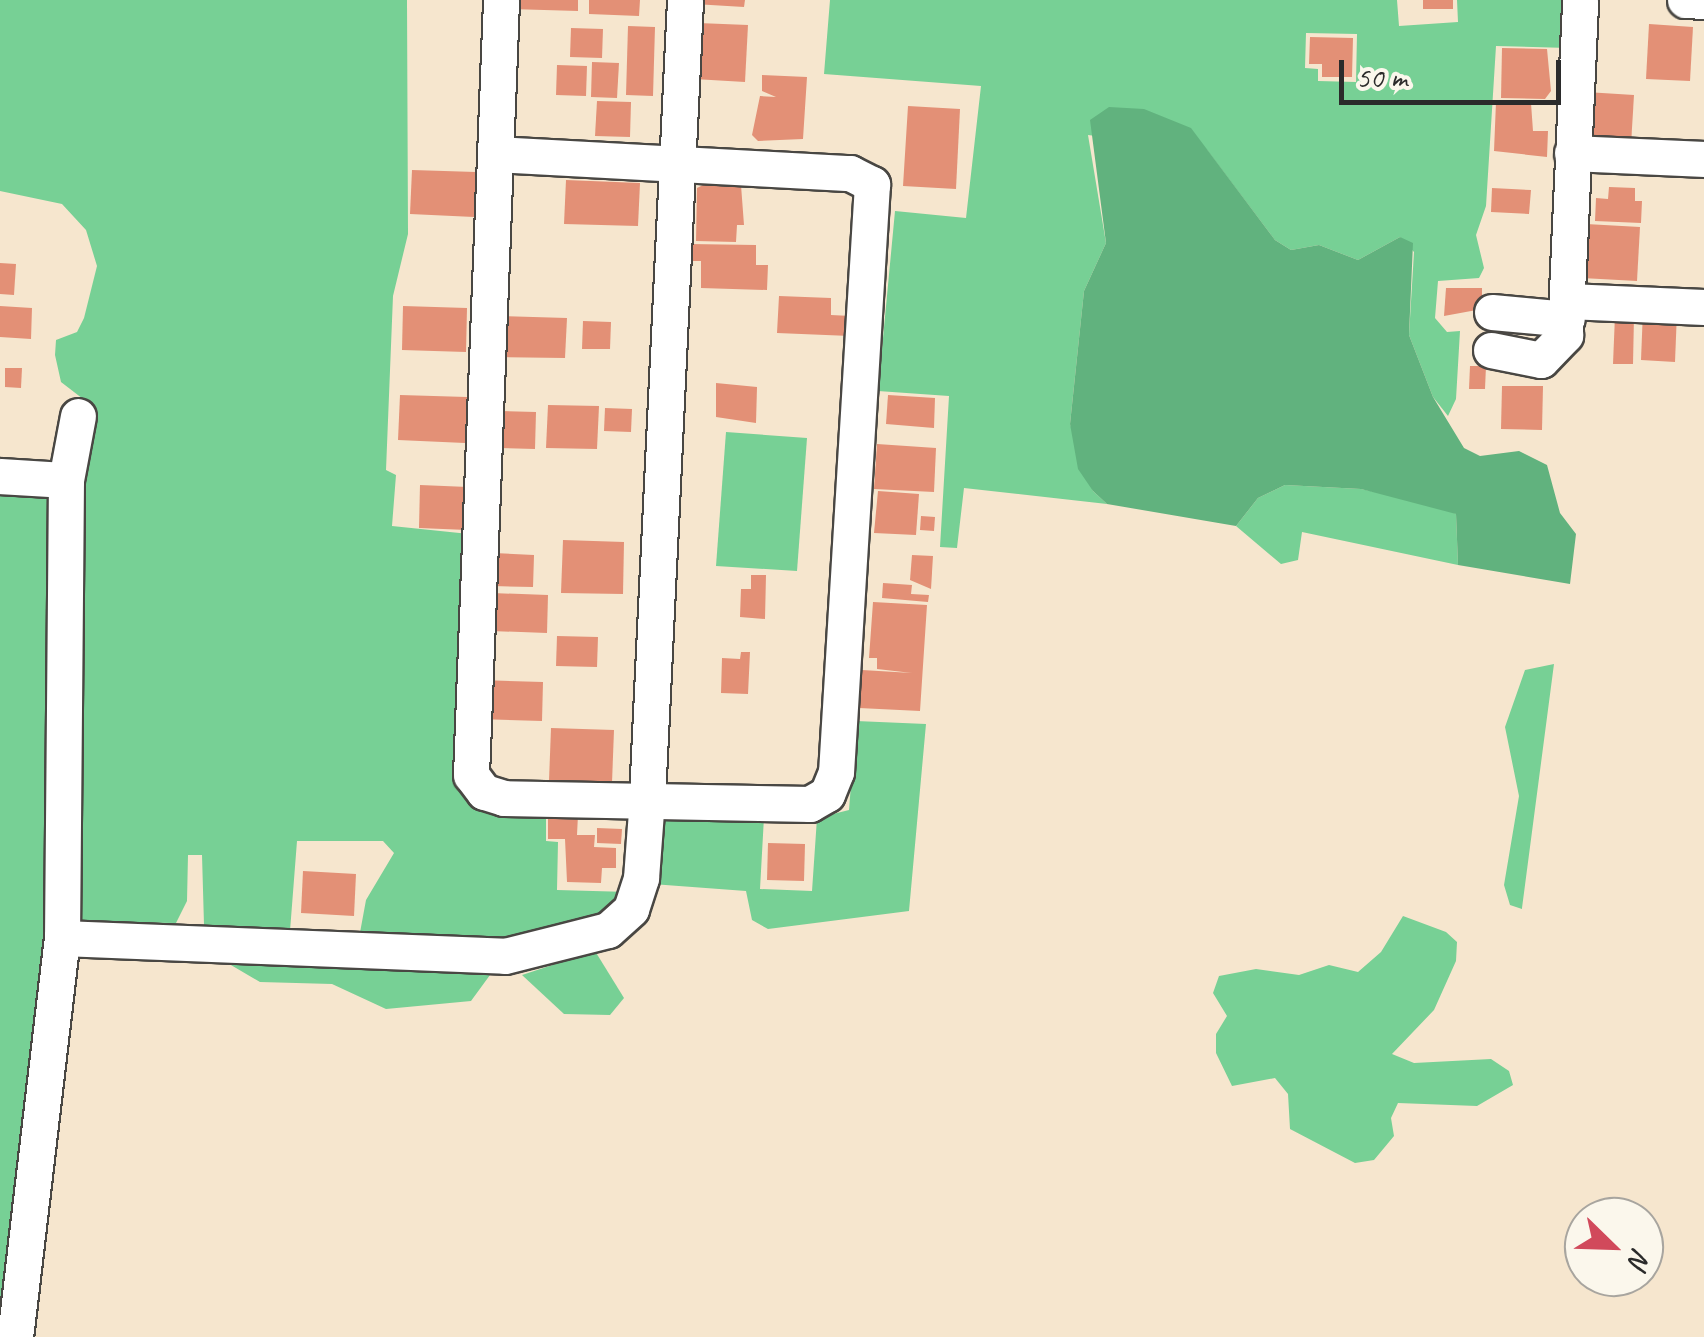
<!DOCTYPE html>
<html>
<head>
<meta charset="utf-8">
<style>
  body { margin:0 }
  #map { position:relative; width:1704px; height:1337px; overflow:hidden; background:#f6e6ce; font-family:Caveat,sans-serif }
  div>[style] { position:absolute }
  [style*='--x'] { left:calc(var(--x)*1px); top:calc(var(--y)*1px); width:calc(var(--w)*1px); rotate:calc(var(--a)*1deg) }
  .green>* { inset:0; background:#77d095 }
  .forest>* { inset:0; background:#61b27e }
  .building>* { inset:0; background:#e39076 }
  .roads { filter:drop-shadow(2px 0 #494743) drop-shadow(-2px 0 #494743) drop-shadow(0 2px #494743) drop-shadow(0 -2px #494743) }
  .minor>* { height:35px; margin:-17.5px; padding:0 17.5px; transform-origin:17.5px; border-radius:17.5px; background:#fff }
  span { translate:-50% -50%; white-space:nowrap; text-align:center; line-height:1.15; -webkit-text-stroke:9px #fbf7ec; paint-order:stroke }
  .north { position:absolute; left:1564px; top:1197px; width:100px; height:100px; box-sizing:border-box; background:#fbf7ec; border:2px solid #a8a59f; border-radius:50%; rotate:113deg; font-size:28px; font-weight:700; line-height:40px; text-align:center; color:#2b2b2b }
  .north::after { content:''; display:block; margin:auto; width:35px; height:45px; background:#d1495b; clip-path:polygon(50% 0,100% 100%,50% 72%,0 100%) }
  .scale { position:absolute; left:1339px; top:60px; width:222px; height:45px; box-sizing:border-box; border:5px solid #2b2b2b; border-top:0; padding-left:12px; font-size:30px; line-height:35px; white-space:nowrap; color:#2b2b2b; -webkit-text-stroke:8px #fbf7ec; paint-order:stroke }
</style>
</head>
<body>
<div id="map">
  <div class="green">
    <div style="clip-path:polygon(0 0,407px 0,408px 234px,393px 296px,386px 470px,396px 475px,392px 526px,469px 534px,460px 756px,546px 809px,546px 841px,558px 842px,557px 890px,629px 892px,624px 903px,534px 944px,359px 938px,366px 900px,394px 853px,383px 841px,297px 841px,290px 931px,204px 925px,202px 855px,188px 855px,187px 901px,176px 923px,78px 922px,69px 653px,87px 402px,61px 382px,55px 355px,56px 340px,77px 332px,84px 318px,97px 266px,86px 230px,62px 204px,0 191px)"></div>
    <div style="clip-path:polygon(evenodd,830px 0,1397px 0,1399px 26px,1458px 22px,1457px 0,1568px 0,1568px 48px,1496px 46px,1486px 206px,1476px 235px,1484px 268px,1479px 278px,1438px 281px,1435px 318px,1447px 332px,1460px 331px,1456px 399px,1448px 416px,1433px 397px,1409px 335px,1414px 252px,1400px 237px,1358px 260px,1319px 245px,1291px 250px,1275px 240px,1207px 150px,1088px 135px,1106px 243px,1084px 291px,1070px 424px,1093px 491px,1107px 504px,964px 488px,957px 548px,940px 547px,949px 396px,878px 391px,895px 211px,966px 218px,981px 86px,824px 74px,830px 0,1306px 33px,1357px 34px,1356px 82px,1318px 81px,1318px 69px,1305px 68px,1306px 33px)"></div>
    <div style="clip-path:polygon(726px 432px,807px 438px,797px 571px,716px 566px)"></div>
    <div style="clip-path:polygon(0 482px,53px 498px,45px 1007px,0 1337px)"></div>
    <div style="clip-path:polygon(1285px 485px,1361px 489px,1442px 506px,1456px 514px,1458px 565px,1302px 532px,1298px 560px,1281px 564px,1236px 526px,1258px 498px)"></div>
    <div style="clip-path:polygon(1554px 664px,1522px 908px,1522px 909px,1510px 905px,1504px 885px,1519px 796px,1505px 727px,1525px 670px)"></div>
    <div style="clip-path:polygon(856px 721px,926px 724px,909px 911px,768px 929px,752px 920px,746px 891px,652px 884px,662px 817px,764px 817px,760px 889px,812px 891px,817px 818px,849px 810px)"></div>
    <div style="clip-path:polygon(1403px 916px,1446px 932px,1457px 942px,1456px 961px,1434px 1010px,1392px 1054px,1414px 1063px,1491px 1059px,1509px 1071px,1513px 1085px,1477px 1106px,1398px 1103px,1391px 1118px,1394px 1136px,1374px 1160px,1355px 1163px,1290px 1129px,1288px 1094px,1275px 1078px,1232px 1086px,1216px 1053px,1216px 1034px,1227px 1016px,1213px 993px,1219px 976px,1256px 969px,1299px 975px,1329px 965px,1358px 972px,1381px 952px)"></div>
    <div style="clip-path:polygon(595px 951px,624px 998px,610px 1015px,564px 1014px,522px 975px)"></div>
    <div style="clip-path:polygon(219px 958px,484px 968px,490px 975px,471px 1001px,386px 1009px,332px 984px,260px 982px)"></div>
  </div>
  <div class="forest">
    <div style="clip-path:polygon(1109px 107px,1144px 109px,1191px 128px,1275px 240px,1291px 250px,1319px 245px,1358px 260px,1400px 237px,1413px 243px,1409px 335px,1433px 397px,1464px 448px,1480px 456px,1519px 451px,1547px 465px,1560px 513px,1576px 534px,1570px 584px,1458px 565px,1456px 514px,1361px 489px,1285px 485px,1258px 498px,1236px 526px,1107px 504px,1093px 491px,1078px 469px,1070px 424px,1084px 291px,1106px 243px,1090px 120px)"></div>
  </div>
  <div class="building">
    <div style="clip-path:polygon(510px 0,578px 0,578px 11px,510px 9px)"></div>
    <div style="clip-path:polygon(589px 0,640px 0,639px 16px,589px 14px)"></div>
    <div style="clip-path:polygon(694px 0,745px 0,744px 7px,694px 4px)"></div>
    <div style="clip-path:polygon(1423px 0,1453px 0,1453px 9px,1423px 9px)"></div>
    <div style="clip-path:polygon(698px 23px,748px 25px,745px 82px,694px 79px)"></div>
    <div style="clip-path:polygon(1649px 24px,1693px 27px,1690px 81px,1646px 79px)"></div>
    <div style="clip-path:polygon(628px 26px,655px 27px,653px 96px,626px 95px)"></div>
    <div style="clip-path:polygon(571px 28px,603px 29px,602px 58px,570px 57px)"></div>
    <div style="clip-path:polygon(1310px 37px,1353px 38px,1352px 77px,1322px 77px,1322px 64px,1309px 64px)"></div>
    <div style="clip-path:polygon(1502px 48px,1547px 49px,1551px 91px,1545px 99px,1501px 98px)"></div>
    <div style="clip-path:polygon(592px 62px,619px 63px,617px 98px,591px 97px)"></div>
    <div style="clip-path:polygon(557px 65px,587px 66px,586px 96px,556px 95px)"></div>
    <div style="clip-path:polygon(762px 75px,807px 77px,803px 139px,758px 141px,752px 135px,760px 96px,776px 97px,762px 91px)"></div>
    <div style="clip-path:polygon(1586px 92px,1634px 95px,1631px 145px,1583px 142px)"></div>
    <div style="clip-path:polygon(597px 101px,631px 102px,630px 137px,595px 136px)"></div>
    <div style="clip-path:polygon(1496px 102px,1531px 103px,1533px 131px,1548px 131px,1547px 157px,1494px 151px)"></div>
    <div style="clip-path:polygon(908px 106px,960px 109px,956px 189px,903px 186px)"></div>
    <div style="clip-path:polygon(412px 170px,476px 172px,474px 217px,410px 214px)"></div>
    <div style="clip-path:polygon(566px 180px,640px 183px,638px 226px,564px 224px)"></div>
    <div style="clip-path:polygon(705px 184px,741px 185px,744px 225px,737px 225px,736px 242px,696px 241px,697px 188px)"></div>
    <div style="clip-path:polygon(1609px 187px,1635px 188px,1635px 201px,1642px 201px,1641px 223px,1595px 221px,1596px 198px,1608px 199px)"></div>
    <div style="clip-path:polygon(1492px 188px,1531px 190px,1529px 214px,1491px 212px)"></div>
    <div style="clip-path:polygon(1586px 224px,1640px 227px,1637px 281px,1582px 278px)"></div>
    <div style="clip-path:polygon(689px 244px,756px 245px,756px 265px,768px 265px,767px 290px,701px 288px,701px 261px,688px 261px)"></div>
    <div style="clip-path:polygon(0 263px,16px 264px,14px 295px,0 294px)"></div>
    <div style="clip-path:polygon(1446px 288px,1482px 288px,1482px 309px,1444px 316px)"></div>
    <div style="clip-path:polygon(779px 296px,831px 298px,831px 315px,851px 316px,850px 336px,777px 333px)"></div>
    <div style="clip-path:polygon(0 306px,32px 308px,31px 339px,0 337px)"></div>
    <div style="clip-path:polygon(403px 306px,467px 308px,466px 352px,402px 350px)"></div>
    <div style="clip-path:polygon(1643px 310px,1677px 312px,1675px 362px,1641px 360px)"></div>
    <div style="clip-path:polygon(1615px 315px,1634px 316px,1633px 364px,1613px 364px)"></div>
    <div style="clip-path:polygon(500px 316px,567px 318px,565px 358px,499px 357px)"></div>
    <div style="clip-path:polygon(583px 321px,611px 322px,610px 349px,582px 349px)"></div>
    <div style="clip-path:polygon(1470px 366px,1486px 366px,1485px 389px,1469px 389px)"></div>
    <div style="clip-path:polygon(5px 368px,22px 368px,21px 388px,5px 387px)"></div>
    <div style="clip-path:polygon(716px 383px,757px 387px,756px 423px,716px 417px)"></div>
    <div style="clip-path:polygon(1502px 386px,1543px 386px,1542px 430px,1501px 429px)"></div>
    <div style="clip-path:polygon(400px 395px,467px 397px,465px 443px,398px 440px)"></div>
    <div style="clip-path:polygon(888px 395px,935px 398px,934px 428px,886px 424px)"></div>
    <div style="clip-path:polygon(548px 405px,599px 406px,597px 449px,546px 448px)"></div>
    <div style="clip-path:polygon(605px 408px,632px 409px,631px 432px,604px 431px)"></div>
    <div style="clip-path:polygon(500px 411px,536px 412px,535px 449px,499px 448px)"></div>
    <div style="clip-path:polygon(877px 444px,936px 448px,934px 492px,874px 489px)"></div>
    <div style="clip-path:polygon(420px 485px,468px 487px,467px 530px,419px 528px)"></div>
    <div style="clip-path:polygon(878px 491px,919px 494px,916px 535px,874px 533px)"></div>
    <div style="clip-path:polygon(921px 516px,935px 517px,934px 531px,920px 530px)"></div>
    <div style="clip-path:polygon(563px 540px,624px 542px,623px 594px,561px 593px)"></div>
    <div style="clip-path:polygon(494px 553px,534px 555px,533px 587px,493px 586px)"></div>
    <div style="clip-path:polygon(912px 555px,933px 556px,931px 589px,910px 580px)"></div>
    <div style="clip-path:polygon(751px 575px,766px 575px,765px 619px,740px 617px,741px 589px,751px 589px)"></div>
    <div style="clip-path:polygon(883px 583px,912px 585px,911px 594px,929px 595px,928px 602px,882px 598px)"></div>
    <div style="clip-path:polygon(492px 593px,548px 595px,547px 633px,491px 631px)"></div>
    <div style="clip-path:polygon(873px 602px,927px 605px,920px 711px,859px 708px,862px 670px,912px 673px,877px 669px,877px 658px,869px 658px)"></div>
    <div style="clip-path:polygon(557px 636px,598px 637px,597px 667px,556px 666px)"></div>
    <div style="clip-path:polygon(741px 652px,750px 652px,748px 694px,721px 693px,722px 658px,740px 659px)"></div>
    <div style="clip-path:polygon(480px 680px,543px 682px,542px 721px,478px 719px)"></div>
    <div style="clip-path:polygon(551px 728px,614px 730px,612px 783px,549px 781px)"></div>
    <div style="clip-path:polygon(548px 815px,578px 815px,577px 835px,595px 835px,594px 847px,616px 848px,616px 868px,602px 868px,601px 883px,567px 882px,565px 839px,548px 839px)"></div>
    <div style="clip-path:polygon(597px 828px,622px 829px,621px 844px,597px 843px)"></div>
    <div style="clip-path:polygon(768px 843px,805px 844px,804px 881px,767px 880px)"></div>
    <div style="clip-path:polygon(303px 871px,356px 874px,354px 916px,301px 913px)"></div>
  </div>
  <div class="roads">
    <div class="minor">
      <div style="--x:1685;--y:0;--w:19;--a:3"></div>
      <div style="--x:1572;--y:153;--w:132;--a:2.6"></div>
      <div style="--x:495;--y:154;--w:356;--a:3.1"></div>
      <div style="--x:850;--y:173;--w:25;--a:27"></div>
      <div style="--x:872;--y:184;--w:589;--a:93.5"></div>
      <div style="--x:836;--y:772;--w:24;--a:112"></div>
      <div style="--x:827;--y:794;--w:20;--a:150"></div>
      <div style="--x:810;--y:804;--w:306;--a:-178.9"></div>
      <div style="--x:504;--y:798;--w:21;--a:-163"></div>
      <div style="--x:484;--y:792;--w:21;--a:-127"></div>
      <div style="--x:471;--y:775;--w:776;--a:-87.78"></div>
      <div style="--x:1568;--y:301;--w:136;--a:2.5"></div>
      <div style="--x:1492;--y:312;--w:75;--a:5.3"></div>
      <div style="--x:1491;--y:350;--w:51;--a:11.3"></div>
      <div style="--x:1541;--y:360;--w:35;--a:-46"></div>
      <div style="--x:1565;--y:335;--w:335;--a:-87.4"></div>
      <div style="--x:0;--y:476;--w:66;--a:3.5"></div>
      <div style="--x:62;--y:938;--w:443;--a:2.3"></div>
      <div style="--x:505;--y:956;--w:106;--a:-14.2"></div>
      <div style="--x:608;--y:930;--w:31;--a:-42"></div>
      <div style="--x:631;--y:909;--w:33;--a:-72"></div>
      <div style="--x:641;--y:878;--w:80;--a:-85.7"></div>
      <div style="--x:647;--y:798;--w:799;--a:-87.27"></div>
      <div style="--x:15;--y:1337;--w:402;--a:-83.3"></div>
      <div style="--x:62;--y:938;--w:458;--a:-89.5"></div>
      <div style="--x:66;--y:480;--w:65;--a:-79.4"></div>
    </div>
  </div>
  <div class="north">N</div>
  <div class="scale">50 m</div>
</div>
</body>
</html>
